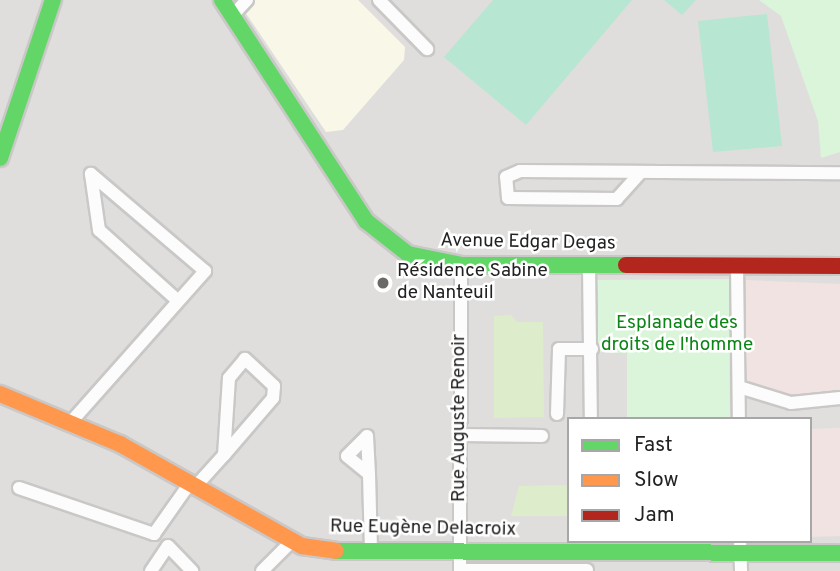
<!DOCTYPE html>
<html>
<head>
<meta charset="utf-8">
<style>
  body { margin:0 }
  #map { position:relative; width:840px; height:571px; overflow:hidden; background:#f0eeeb; font-family:Overpass,sans-serif }
  div>[style] { position:absolute }
  [style*='--x'] { left:calc(var(--x)*1px); top:calc(var(--y)*1px); width:calc(var(--w)*1px); rotate:calc(var(--a)*1deg) }
  .residential>* { inset:0; background:#dfdedc }
  .commercial>* { inset:0; background:#f1e3e1 }
  .education>* { inset:0; background:#f8f7e8 }
  .grass>* { inset:0; background:#ddeccb }
  .park>* { inset:0; background:#daf5da }
  .pitch>* { inset:0; background:#b7e6d2 }
  .parking>* { inset:0; background:#e0dfde }
  .roads { filter:drop-shadow(2px 0 #c9c8c7) drop-shadow(-2px 0 #c9c8c7) drop-shadow(0 2px #c9c8c7) drop-shadow(0 -2px #c9c8c7) }
  .street>* { height:12px; margin:-6px; padding:0 6px; transform-origin:6px; border-radius:6px; background:#fdfcfc }
  .fast>* { height:16px; margin:-8px; padding:0 8px; transform-origin:8px; border-radius:8px; background:#63d668 }
  .slow>* { height:16px; margin:-8px; padding:0 8px; transform-origin:8px; border-radius:8px; background:#ff974d }
  .jam>* { height:16px; margin:-8px; padding:0 8px; transform-origin:8px; border-radius:8px; background:#b3261e }
  .dots>* { width:19px; height:19px; translate:-50% -50%; box-sizing:border-box; border:4px solid #fff; border-radius:50% }
  span { translate:-50% -50%; white-space:nowrap; text-align:center; line-height:1.15; -webkit-text-stroke:5px #fff; paint-order:stroke }
  .street-label { font-size:19px; color:#222 }
  .poi-label { font-size:19px; color:#222 }
  .left { translate:0 -50%; text-align:left }
  .park-label { font-size:19px; color:#0c8416 }
  .legend { position:absolute; left:567px; top:417px; width:245px; height:126px; box-sizing:border-box; background:#fff; border:2px solid #a7a7a7; margin:0; padding:9px 12px; list-style:none; font-size:21px; color:#222 }
  .legend li { display:flex; align-items:center; gap:14px; height:35px }
  .legend b { width:35px; border:2px solid #a7a7a7 }
</style>
</head>
<body>
<div id="map">
  <div class="residential">
    <div style="clip-path:polygon(evenodd,0 0,840px 0,840px 571px,0 571px,0 0,569px 419px,810px 419px,810px 541px,569px 541px,569px 419px)"></div>
  </div>
  <div class="commercial">
    <div style="clip-path:polygon(746px 280px,840px 284px,840px 536px,810px 537px,810px 419px,742px 419px)"></div>
  </div>
  <div class="education">
    <div style="clip-path:polygon(255px 0,358px 0,405px 47px,404px 60px,343px 130px,326px 132px,245px 12px)"></div>
  </div>
  <div class="grass">
    <div style="clip-path:polygon(511px 315px,517px 322px,543px 322px,544px 417px,494px 418px,494px 316px)"></div>
    <div style="clip-path:polygon(569px 485px,569px 516px,511px 516px,519px 486px)"></div>
  </div>
  <div class="park">
    <div style="clip-path:polygon(759px 0,840px 0,840px 152px,821px 158px,818px 121px,781px 16px)"></div>
    <div style="clip-path:polygon(729px 279px,730px 419px,627px 419px,627px 353px,596px 352px,595px 280px)"></div>
  </div>
  <div class="pitch">
    <div style="clip-path:polygon(493px 0,632px 0,526px 125px,444px 57px)"></div>
    <div style="clip-path:polygon(664px 0,696px 0,682px 15px)"></div>
    <div style="clip-path:polygon(767px 14px,782px 146px,713px 152px,698px 21px)"></div>
  </div>
  <div class="parking">
    <div style="clip-path:polygon(748px 396px,840px 403px,840px 428px,810px 429px,810px 419px,742px 417px)"></div>
  </div>
  <div class="roads">
    <div class="street">
      <div style="--x:379;--y:0;--w:69;--a:45.6"></div>
      <div style="--x:232;--y:16;--w:22;--a:-47"></div>
      <div style="--x:641;--y:172;--w:36;--a:132"></div>
      <div style="--x:617;--y:199;--w:109;--a:-179.5"></div>
      <div style="--x:508;--y:198;--w:21;--a:-95"></div>
      <div style="--x:506;--y:177;--w:15;--a:-23"></div>
      <div style="--x:520;--y:171;--w:320;--a:0.4"></div>
      <div style="--x:737;--y:265;--w:154;--a:89.3"></div>
      <div style="--x:589;--y:266;--w:153;--a:89.3"></div>
      <div style="--x:739;--y:387;--w:54;--a:17.1"></div>
      <div style="--x:791;--y:403;--w:49;--a:-5.8"></div>
      <div style="--x:557;--y:414;--w:65;--a:-88.2"></div>
      <div style="--x:559;--y:349;--w:33;--a:0"></div>
      <div style="--x:71;--y:422;--w:202;--a:-48.4"></div>
      <div style="--x:205;--y:271;--w:150;--a:-139.6"></div>
      <div style="--x:91;--y:174;--w:57;--a:81.9"></div>
      <div style="--x:99;--y:230;--w:103;--a:41.9"></div>
      <div style="--x:460;--y:435;--w:82;--a:0.7"></div>
      <div style="--x:369;--y:474;--w:28;--a:-141"></div>
      <div style="--x:347;--y:456;--w:28;--a:-45"></div>
      <div style="--x:367;--y:436;--w:38;--a:87"></div>
      <div style="--x:369;--y:474;--w:77;--a:88.5"></div>
      <div style="--x:196;--y:486;--w:42;--a:-47.9"></div>
      <div style="--x:224;--y:455;--w:75;--a:-49.3"></div>
      <div style="--x:273;--y:398;--w:12;--a:-85"></div>
      <div style="--x:274;--y:386;--w:40;--a:-137"></div>
      <div style="--x:245;--y:359;--w:25;--a:130"></div>
      <div style="--x:229;--y:378;--w:77;--a:93.7"></div>
      <div style="--x:19;--y:488;--w:143;--a:18.8"></div>
      <div style="--x:154;--y:534;--w:62;--a:-54.8"></div>
      <div style="--x:740;--y:541;--w:30;--a:88"></div>
      <div style="--x:460;--y:570;--w:127;--a:0"></div>
      <div style="--x:151;--y:571;--w:30;--a:-56"></div>
      <div style="--x:168;--y:546;--w:35;--a:46"></div>
      <div style="--x:262;--y:571;--w:42;--a:-45"></div>
      <div style="--x:460;--y:571;--w:306;--a:-89.8"></div>
    </div>
    <div class="fast">
      <div style="--x:222;--y:0;--w:264;--a:56.9"></div>
      <div style="--x:366;--y:221;--w:53;--a:38.2"></div>
      <div style="--x:408;--y:254;--w:54;--a:11.7"></div>
      <div style="--x:461;--y:265;--w:165;--a:0"></div>
      <div style="--x:0;--y:158;--w:167;--a:-71.5"></div>
      <div style="--x:336;--y:551;--w:504;--a:0.23"></div>
    </div>
    <div class="slow">
      <div style="--x:0;--y:394;--w:130;--a:22.6"></div>
      <div style="--x:120;--y:444;--w:209;--a:29.3"></div>
      <div style="--x:302;--y:546;--w:34;--a:8"></div>
    </div>
    <div class="jam">
      <div style="--x:626;--y:265;--w:214;--a:0.3"></div>
    </div>
  </div>
  <div class="dots">
    <div style="left:383px;top:283px;background:#6a6968"></div>
  </div>
  <div class="street-label">
    <span style="left:528px;top:243px;rotate:1deg">Avenue Edgar Degas</span>
    <span style="left:460px;top:418px;rotate:-90deg">Rue Auguste Renoir</span>
    <span style="left:423px;top:529px;rotate:1deg">Rue Eugène Delacroix</span>
  </div>
  <div class="poi-label">
    <span class="left" style="left:397px;top:283px">Résidence Sabine<br>de Nanteuil</span>
  </div>
  <div class="park-label">
    <span style="left:677px;top:335px">Esplanade des<br>droits de l'homme</span>
  </div>
  <ul class="legend">
  <li><b style="height:9px;background:#63d668"></b>Fast</li>
  <li><b style="height:9px;background:#ff974d"></b>Slow</li>
  <li><b style="height:9px;background:#b3261e"></b>Jam</li>
  </ul>
</div>
</body>
</html>
